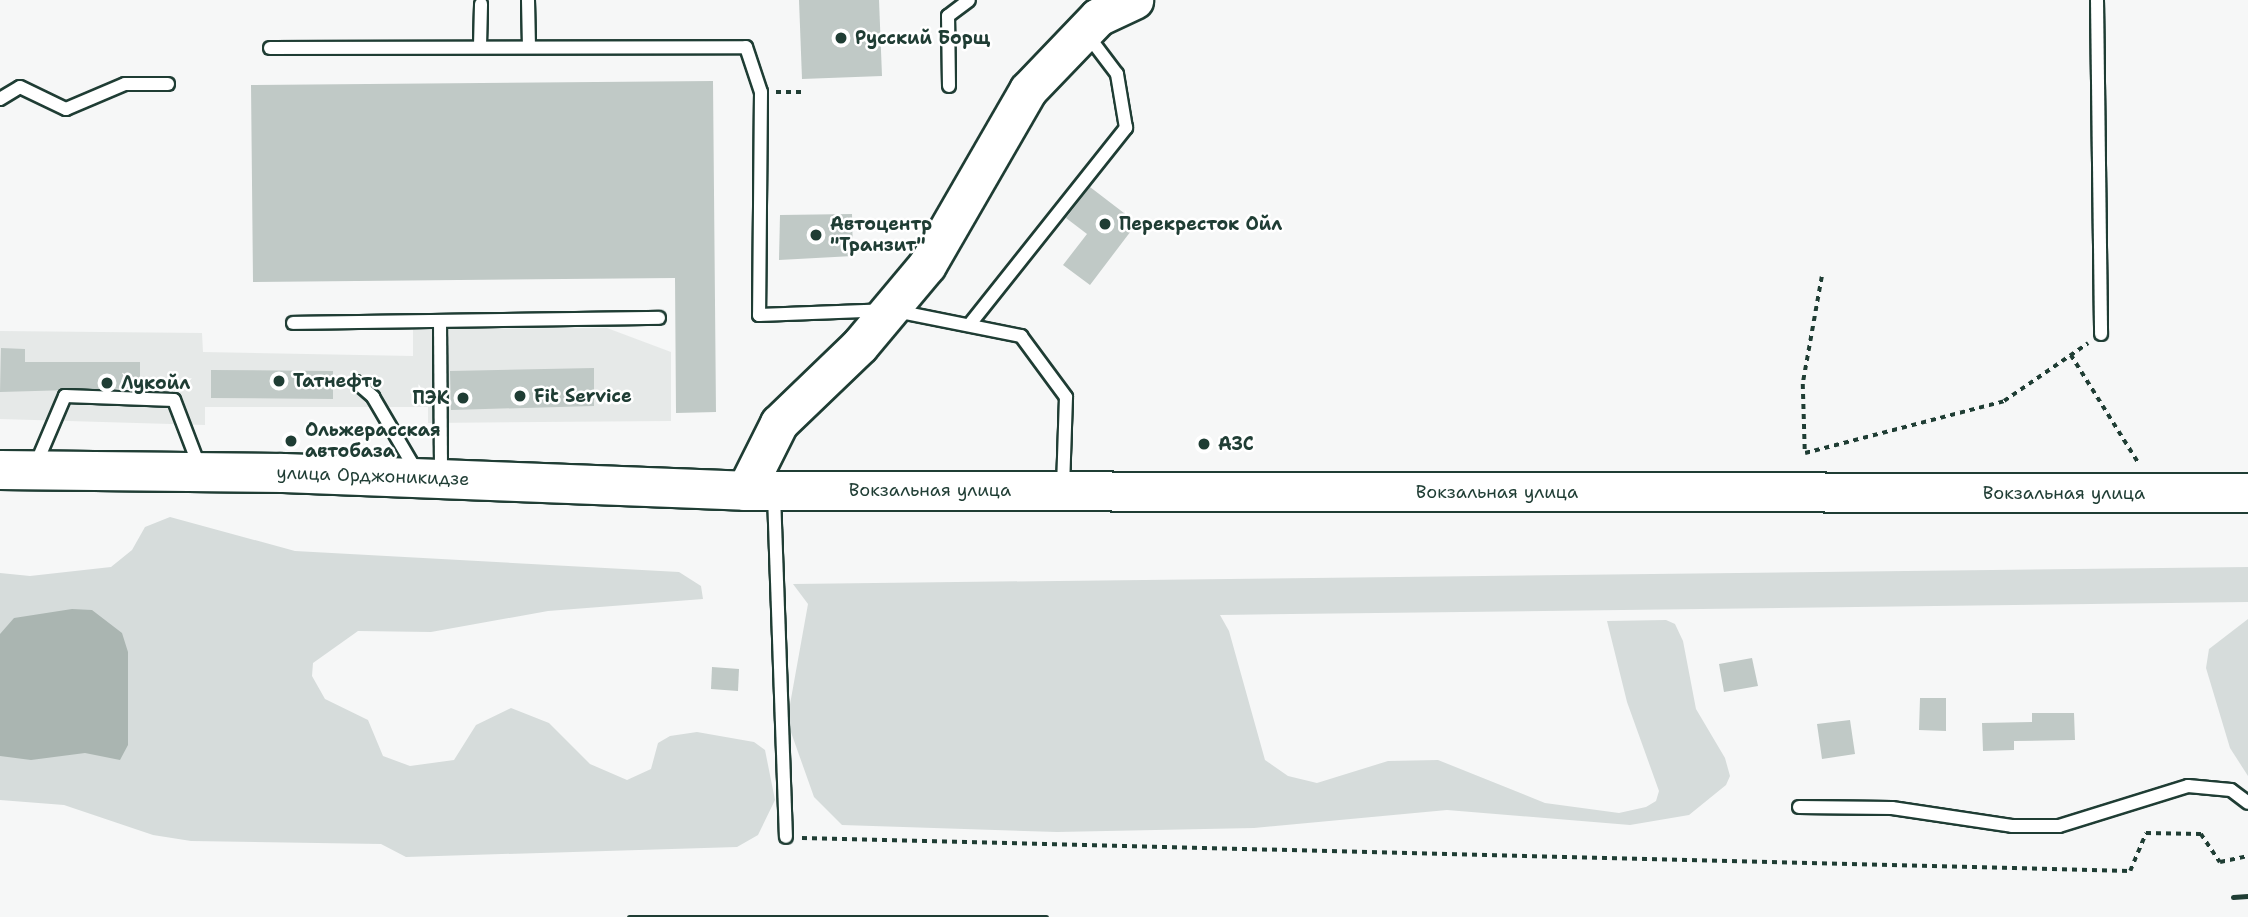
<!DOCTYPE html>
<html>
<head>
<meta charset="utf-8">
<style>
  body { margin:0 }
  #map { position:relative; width:2248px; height:917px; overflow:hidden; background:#f6f7f7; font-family:"Shantell Sans",sans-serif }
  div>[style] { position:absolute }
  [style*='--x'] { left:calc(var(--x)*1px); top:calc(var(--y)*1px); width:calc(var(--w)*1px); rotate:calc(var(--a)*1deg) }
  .built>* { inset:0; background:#e6e9e8 }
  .green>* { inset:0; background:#d6dcdb }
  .water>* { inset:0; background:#aab5b1 }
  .building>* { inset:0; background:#c0c9c6 }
  .path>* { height:3.5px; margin-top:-1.75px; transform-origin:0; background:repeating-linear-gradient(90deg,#1f3d34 0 5px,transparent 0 10px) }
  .roads { filter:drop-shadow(2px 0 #1f3d34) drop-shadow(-2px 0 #1f3d34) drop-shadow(0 2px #1f3d34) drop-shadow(0 -2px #1f3d34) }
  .lane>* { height:12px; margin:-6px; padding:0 6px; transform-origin:6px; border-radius:6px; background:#fff }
  .secondary>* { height:37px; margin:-18.5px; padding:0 18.5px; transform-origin:18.5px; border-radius:18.5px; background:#fff }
  .primary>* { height:38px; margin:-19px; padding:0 19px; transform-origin:19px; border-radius:19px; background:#fff }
  .rail>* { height:5px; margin:-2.5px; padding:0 2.5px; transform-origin:2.5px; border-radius:2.5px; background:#1f3d34 }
  .dots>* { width:19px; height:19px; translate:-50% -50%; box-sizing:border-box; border:4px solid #fff; border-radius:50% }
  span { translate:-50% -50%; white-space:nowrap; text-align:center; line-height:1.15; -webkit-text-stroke:5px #fff; paint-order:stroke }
  .poi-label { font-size:18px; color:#1f3d34; font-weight:700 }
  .left { translate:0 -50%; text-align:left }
  .right { translate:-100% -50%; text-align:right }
  .street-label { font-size:18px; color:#1f3d34 }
</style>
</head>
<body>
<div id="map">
  <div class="built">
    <div style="clip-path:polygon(607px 328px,671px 352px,671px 421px,428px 423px,428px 407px,205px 407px,205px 425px,0 419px,0 331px,202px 333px,203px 352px,413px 356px,413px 329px)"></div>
  </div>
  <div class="green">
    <div style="clip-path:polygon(170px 517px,295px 551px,679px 572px,701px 586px,703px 599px,548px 611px,431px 632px,358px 631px,313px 663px,312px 676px,325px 699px,368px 720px,383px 756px,410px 766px,454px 760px,476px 725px,511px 708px,549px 723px,590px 764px,627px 780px,651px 769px,658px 743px,670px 736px,697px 732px,754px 742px,765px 750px,775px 800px,758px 835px,737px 847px,406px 857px,381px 844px,191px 841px,153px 835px,64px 805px,0 800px,0 573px,30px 576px,111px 567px,132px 550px,145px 527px)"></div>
    <div style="clip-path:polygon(2248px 567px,2248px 602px,1220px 615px,1229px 631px,1265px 760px,1288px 776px,1317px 783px,1388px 761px,1438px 760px,1545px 803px,1619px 813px,1646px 807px,1656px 801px,1659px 791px,1627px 702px,1607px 621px,1666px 620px,1675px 624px,1683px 641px,1696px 709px,1725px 758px,1730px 776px,1726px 785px,1689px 815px,1630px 825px,1447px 810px,1254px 828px,1057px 832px,842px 825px,814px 797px,787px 721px,808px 604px,793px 584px)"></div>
    <div style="clip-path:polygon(2248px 619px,2248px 776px,2230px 748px,2206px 668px,2209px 649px)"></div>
  </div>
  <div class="water">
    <div style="clip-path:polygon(72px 609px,92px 610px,122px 633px,128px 652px,128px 745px,120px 760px,85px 753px,31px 760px,0 756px,0 634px,14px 618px)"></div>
  </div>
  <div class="building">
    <div style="clip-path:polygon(799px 0,879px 0,882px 76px,802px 79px)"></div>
    <div style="clip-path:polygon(713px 81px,716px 412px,676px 413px,675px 278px,253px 282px,251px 85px)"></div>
    <div style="clip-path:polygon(1090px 187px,1137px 223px,1090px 285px,1063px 265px,1087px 234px,1066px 218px)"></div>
    <div style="clip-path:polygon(852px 214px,853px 256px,779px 260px,780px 215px)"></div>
    <div style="clip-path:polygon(1px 348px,25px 349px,25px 362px,140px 362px,140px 388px,0 392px)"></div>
    <div style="clip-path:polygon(594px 368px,594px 406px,451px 410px,450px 371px)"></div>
    <div style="clip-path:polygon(211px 370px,333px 371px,333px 399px,211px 398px)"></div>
    <div style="clip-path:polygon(1752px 658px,1758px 686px,1724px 692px,1719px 664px)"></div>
    <div style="clip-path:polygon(712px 667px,739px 669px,738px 691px,711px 689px)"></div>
    <div style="clip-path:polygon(1920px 698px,1946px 698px,1946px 731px,1919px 730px)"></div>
    <div style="clip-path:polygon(2032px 713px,2074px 713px,2075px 740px,2014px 741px,2014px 750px,1983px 751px,1982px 723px,2032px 722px)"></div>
    <div style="clip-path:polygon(1850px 720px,1855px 754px,1822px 759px,1817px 724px)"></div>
  </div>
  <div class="path">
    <div style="--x:776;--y:92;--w:30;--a:0"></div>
    <div style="--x:1822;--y:277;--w:109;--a:100.1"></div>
    <div style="--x:1803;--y:384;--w:69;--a:88.3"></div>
    <div style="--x:1805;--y:453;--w:206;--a:-14.6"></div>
    <div style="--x:2004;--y:401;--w:102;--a:-34.6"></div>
    <div style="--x:2071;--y:355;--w:128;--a:58"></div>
    <div style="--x:802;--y:838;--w:1328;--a:1.42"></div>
    <div style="--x:2130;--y:871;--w:41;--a:-67.2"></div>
    <div style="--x:2146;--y:833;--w:55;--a:1"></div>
    <div style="--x:2201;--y:834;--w:34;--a:56"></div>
    <div style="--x:2220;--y:862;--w:29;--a:-12"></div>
  </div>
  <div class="roads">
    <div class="lane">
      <div style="--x:528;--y:0;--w:47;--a:88.8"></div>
      <div style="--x:2097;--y:0;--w:334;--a:89.3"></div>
      <div style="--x:480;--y:46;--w:42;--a:-88.6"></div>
      <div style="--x:270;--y:48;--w:476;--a:-0.1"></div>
      <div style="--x:746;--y:47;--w:47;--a:71.6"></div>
      <div style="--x:761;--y:92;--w:223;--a:90.5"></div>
      <div style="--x:759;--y:315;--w:132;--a:-2.2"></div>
      <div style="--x:891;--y:310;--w:133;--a:11.3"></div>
      <div style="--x:1021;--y:336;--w:76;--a:53.6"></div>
      <div style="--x:1066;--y:397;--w:92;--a:91.9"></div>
      <div style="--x:949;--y:86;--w:70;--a:-90.8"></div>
      <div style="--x:948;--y:16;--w:26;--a:-37"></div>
      <div style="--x:0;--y:99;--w:23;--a:-31"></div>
      <div style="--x:20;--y:87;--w:51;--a:25.6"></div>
      <div style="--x:66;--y:109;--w:64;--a:-23"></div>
      <div style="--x:125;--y:84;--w:43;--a:0"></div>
      <div style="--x:293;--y:323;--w:366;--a:-0.8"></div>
      <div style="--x:440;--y:323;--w:151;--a:89.6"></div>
      <div style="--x:970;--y:324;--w:251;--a:-51.5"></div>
      <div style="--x:1126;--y:128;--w:55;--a:-99.5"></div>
      <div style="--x:1117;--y:74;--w:51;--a:-127.1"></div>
      <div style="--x:356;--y:382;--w:23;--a:41"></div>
      <div style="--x:373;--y:397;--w:87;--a:59.6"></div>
      <div style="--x:36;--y:464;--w:74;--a:-66.9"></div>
      <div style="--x:65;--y:396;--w:109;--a:2.1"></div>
      <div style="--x:174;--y:400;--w:73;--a:69.1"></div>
      <div style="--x:774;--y:495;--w:342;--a:88"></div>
      <div style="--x:1799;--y:807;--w:93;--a:0.6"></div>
      <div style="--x:1892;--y:808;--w:121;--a:8.5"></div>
      <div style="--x:2012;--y:826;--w:47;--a:0"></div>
      <div style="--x:2059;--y:826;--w:135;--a:-17.2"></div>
      <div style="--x:2188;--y:786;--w:43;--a:5.3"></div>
      <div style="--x:2231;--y:790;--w:21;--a:37"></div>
    </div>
    <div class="secondary">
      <div style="--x:745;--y:491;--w:76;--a:-63.4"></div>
      <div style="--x:779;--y:423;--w:112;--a:-43.9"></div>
      <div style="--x:860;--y:345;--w:104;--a:-50.1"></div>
      <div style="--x:927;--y:265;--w:202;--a:-60"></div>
      <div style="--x:1028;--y:90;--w:101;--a:-46.2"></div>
      <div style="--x:1098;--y:17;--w:40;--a:-25"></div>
    </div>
    <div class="primary">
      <div style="--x:0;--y:470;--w:283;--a:0.6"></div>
      <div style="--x:283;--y:473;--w:462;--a:2.2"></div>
      <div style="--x:745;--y:491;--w:1503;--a:0.08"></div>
    </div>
  </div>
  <div class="rail">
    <div style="--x:2233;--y:897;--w:15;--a:-4"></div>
    <div style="--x:629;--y:917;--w:417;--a:0"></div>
  </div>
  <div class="dots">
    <div style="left:841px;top:38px;background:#1f3d34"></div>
    <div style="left:1105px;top:224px;background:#1f3d34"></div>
    <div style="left:816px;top:235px;background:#1f3d34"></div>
    <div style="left:279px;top:381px;background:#1f3d34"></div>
    <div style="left:107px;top:383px;background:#1f3d34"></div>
    <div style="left:520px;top:396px;background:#1f3d34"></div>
    <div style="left:463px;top:398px;background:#1f3d34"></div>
    <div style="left:291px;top:441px;background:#1f3d34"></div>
    <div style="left:1204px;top:444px;background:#1f3d34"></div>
  </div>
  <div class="poi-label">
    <span class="left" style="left:855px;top:38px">Русский Борщ</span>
    <span class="left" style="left:1119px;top:224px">Перекресток Ойл</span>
    <span class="left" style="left:830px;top:235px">Автоцентр<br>"Транзит"</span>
    <span class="left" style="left:293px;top:381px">Татнефть</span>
    <span class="left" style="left:121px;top:383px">Лукойл</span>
    <span class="left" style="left:534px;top:396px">Fit Service</span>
    <span class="right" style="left:449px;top:398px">ПЭК</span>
    <span class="left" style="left:305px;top:441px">Ольжерасская<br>автобаза</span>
    <span class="left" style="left:1218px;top:444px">АЗС</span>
  </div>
  <div class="street-label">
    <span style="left:373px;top:476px;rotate:2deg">улица Орджоникидзе</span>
    <span style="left:930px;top:490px">Вокзальная улица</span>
    <span style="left:1497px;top:492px">Вокзальная улица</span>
    <span style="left:2064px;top:493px">Вокзальная улица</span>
  </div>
</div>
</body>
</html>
